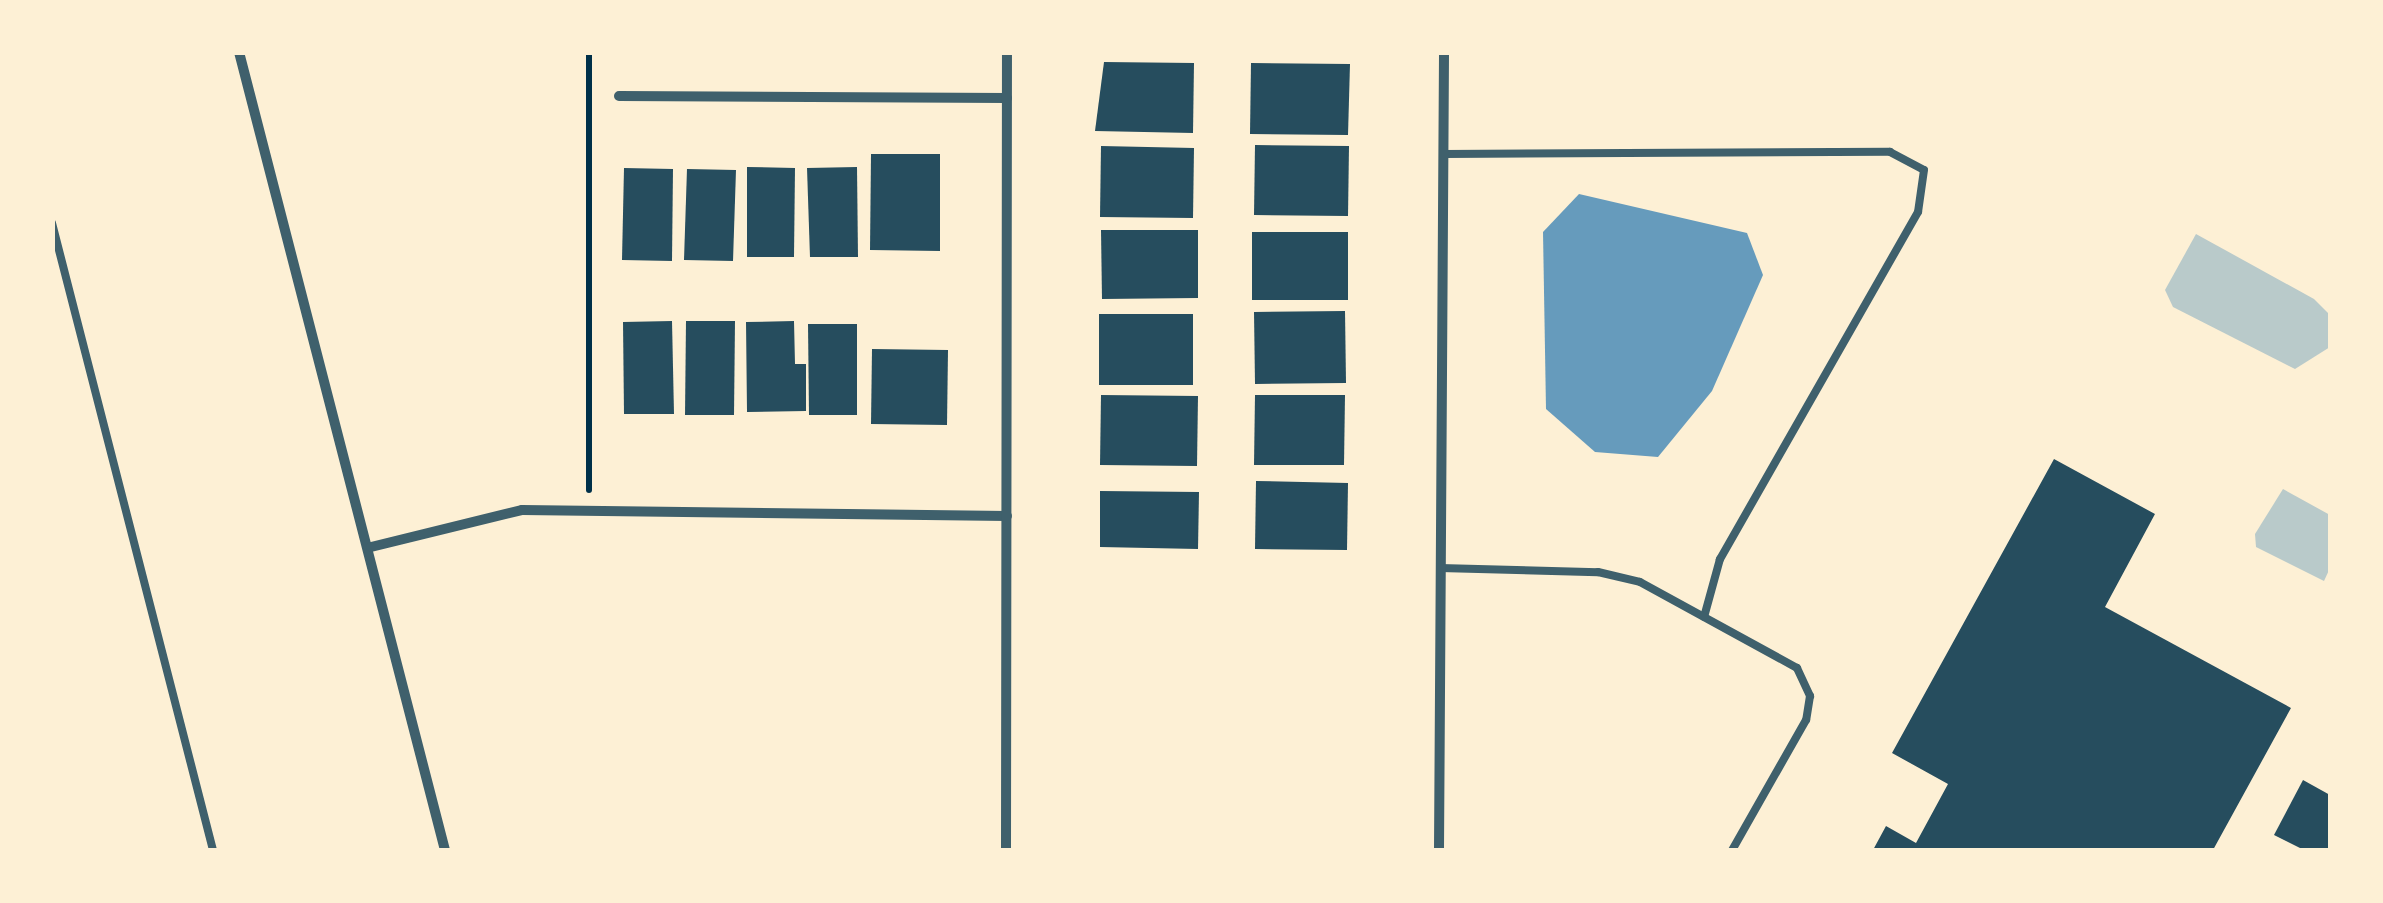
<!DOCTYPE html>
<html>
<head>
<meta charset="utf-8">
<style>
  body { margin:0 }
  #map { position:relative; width:2383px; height:903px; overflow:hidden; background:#fdf0d5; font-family:"IBM Plex Serif",serif }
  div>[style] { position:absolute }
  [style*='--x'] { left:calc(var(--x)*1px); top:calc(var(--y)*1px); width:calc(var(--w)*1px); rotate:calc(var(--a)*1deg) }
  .green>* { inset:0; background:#b9caca }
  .water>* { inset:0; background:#669bbc }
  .building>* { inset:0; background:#264d5e }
  .path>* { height:6px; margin:-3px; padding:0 3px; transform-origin:3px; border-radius:3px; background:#003049 }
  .service>* { height:8px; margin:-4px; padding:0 4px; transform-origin:4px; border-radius:4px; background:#3f606c }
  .minor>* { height:10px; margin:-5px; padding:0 5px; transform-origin:5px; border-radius:5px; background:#3f606c }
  span { translate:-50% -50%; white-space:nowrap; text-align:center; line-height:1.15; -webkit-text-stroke:10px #fdf0d5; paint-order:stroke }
  .frame { position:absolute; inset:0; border:55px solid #fdf0d5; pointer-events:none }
</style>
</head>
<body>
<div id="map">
  <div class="green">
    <div style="clip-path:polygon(2196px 234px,2314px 299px,2330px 315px,2330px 347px,2295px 369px,2173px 307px,2165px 290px)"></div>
    <div style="clip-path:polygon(2283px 489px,2330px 515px,2330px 568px,2324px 581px,2256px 547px,2255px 534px)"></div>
  </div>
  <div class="water">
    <div style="clip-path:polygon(1579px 194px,1747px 233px,1763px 275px,1712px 391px,1658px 457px,1595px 452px,1546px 409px,1543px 232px)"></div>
  </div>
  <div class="building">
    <div style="clip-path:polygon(1104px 62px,1194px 63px,1193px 133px,1095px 131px)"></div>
    <div style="clip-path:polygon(1251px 63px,1350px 64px,1348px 135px,1250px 134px)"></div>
    <div style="clip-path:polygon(1255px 145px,1349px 146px,1348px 216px,1254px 215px)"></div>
    <div style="clip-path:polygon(1101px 146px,1194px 148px,1193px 218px,1100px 217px)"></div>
    <div style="clip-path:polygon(871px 154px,940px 154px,940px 251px,870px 250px)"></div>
    <div style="clip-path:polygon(747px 167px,795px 168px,794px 257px,747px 257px)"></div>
    <div style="clip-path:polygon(857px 167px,858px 257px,810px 257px,807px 168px)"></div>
    <div style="clip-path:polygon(624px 168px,673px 169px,672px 261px,622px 260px)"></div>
    <div style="clip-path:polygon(687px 169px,736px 170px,733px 261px,684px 260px)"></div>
    <div style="clip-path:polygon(1101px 230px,1198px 230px,1198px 298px,1102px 299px)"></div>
    <div style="clip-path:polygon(1252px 232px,1348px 232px,1348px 300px,1252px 300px)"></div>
    <div style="clip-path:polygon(1345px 311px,1346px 383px,1255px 384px,1254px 312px)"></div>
    <div style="clip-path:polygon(1099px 314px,1193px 314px,1193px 385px,1099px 385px)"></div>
    <div style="clip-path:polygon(672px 321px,674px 414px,624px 414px,623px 322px)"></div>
    <div style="clip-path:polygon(686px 321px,735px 321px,734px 415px,685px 415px)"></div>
    <div style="clip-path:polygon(794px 321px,795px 364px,806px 364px,806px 411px,747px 412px,746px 322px)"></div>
    <div style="clip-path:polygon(808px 324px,857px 324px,857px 415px,809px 415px)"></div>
    <div style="clip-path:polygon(872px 349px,948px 350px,947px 425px,871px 424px)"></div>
    <div style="clip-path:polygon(1101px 395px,1198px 396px,1197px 466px,1100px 465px)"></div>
    <div style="clip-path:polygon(1255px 395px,1345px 395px,1344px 465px,1254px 465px)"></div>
    <div style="clip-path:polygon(2054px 459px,2155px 514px,2105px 607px,2291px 708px,2213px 850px,1873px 850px,1886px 826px,1916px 843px,1948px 784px,1892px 753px)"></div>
    <div style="clip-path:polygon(1256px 481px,1348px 483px,1347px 550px,1255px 549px)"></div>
    <div style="clip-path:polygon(1100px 491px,1199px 492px,1198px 549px,1100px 547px)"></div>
    <div style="clip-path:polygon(2303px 780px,2330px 795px,2330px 850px,2304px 850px,2274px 835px)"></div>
  </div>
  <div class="path">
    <div style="--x:589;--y:52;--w:438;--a:90"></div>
  </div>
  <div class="service">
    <div style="--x:1444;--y:154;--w:446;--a:-0.3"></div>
    <div style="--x:1890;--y:152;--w:38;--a:28"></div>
    <div style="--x:1924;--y:170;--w:42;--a:98.1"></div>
    <div style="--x:1918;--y:212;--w:400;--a:119.7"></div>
    <div style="--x:1720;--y:559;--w:60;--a:105.4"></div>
    <div style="--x:52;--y:223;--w:647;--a:75.6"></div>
    <div style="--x:1440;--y:568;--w:158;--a:1.5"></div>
    <div style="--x:1598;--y:572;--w:43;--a:13.4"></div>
    <div style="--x:1640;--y:582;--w:179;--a:28.7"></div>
    <div style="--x:1797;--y:668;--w:31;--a:65"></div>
    <div style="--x:1810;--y:696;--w:24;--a:99"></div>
    <div style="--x:1806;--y:720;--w:150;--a:119.6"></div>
  </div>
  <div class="minor">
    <div style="--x:239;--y:52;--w:824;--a:75.53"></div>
    <div style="--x:619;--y:96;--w:388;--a:0.3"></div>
    <div style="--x:371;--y:547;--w:155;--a:-13.8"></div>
    <div style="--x:522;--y:510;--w:485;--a:0.7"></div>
    <div style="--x:1006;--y:850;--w:798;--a:-89.93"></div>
    <div style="--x:1439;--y:850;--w:798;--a:-89.64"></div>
  </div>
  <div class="frame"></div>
</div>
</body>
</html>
